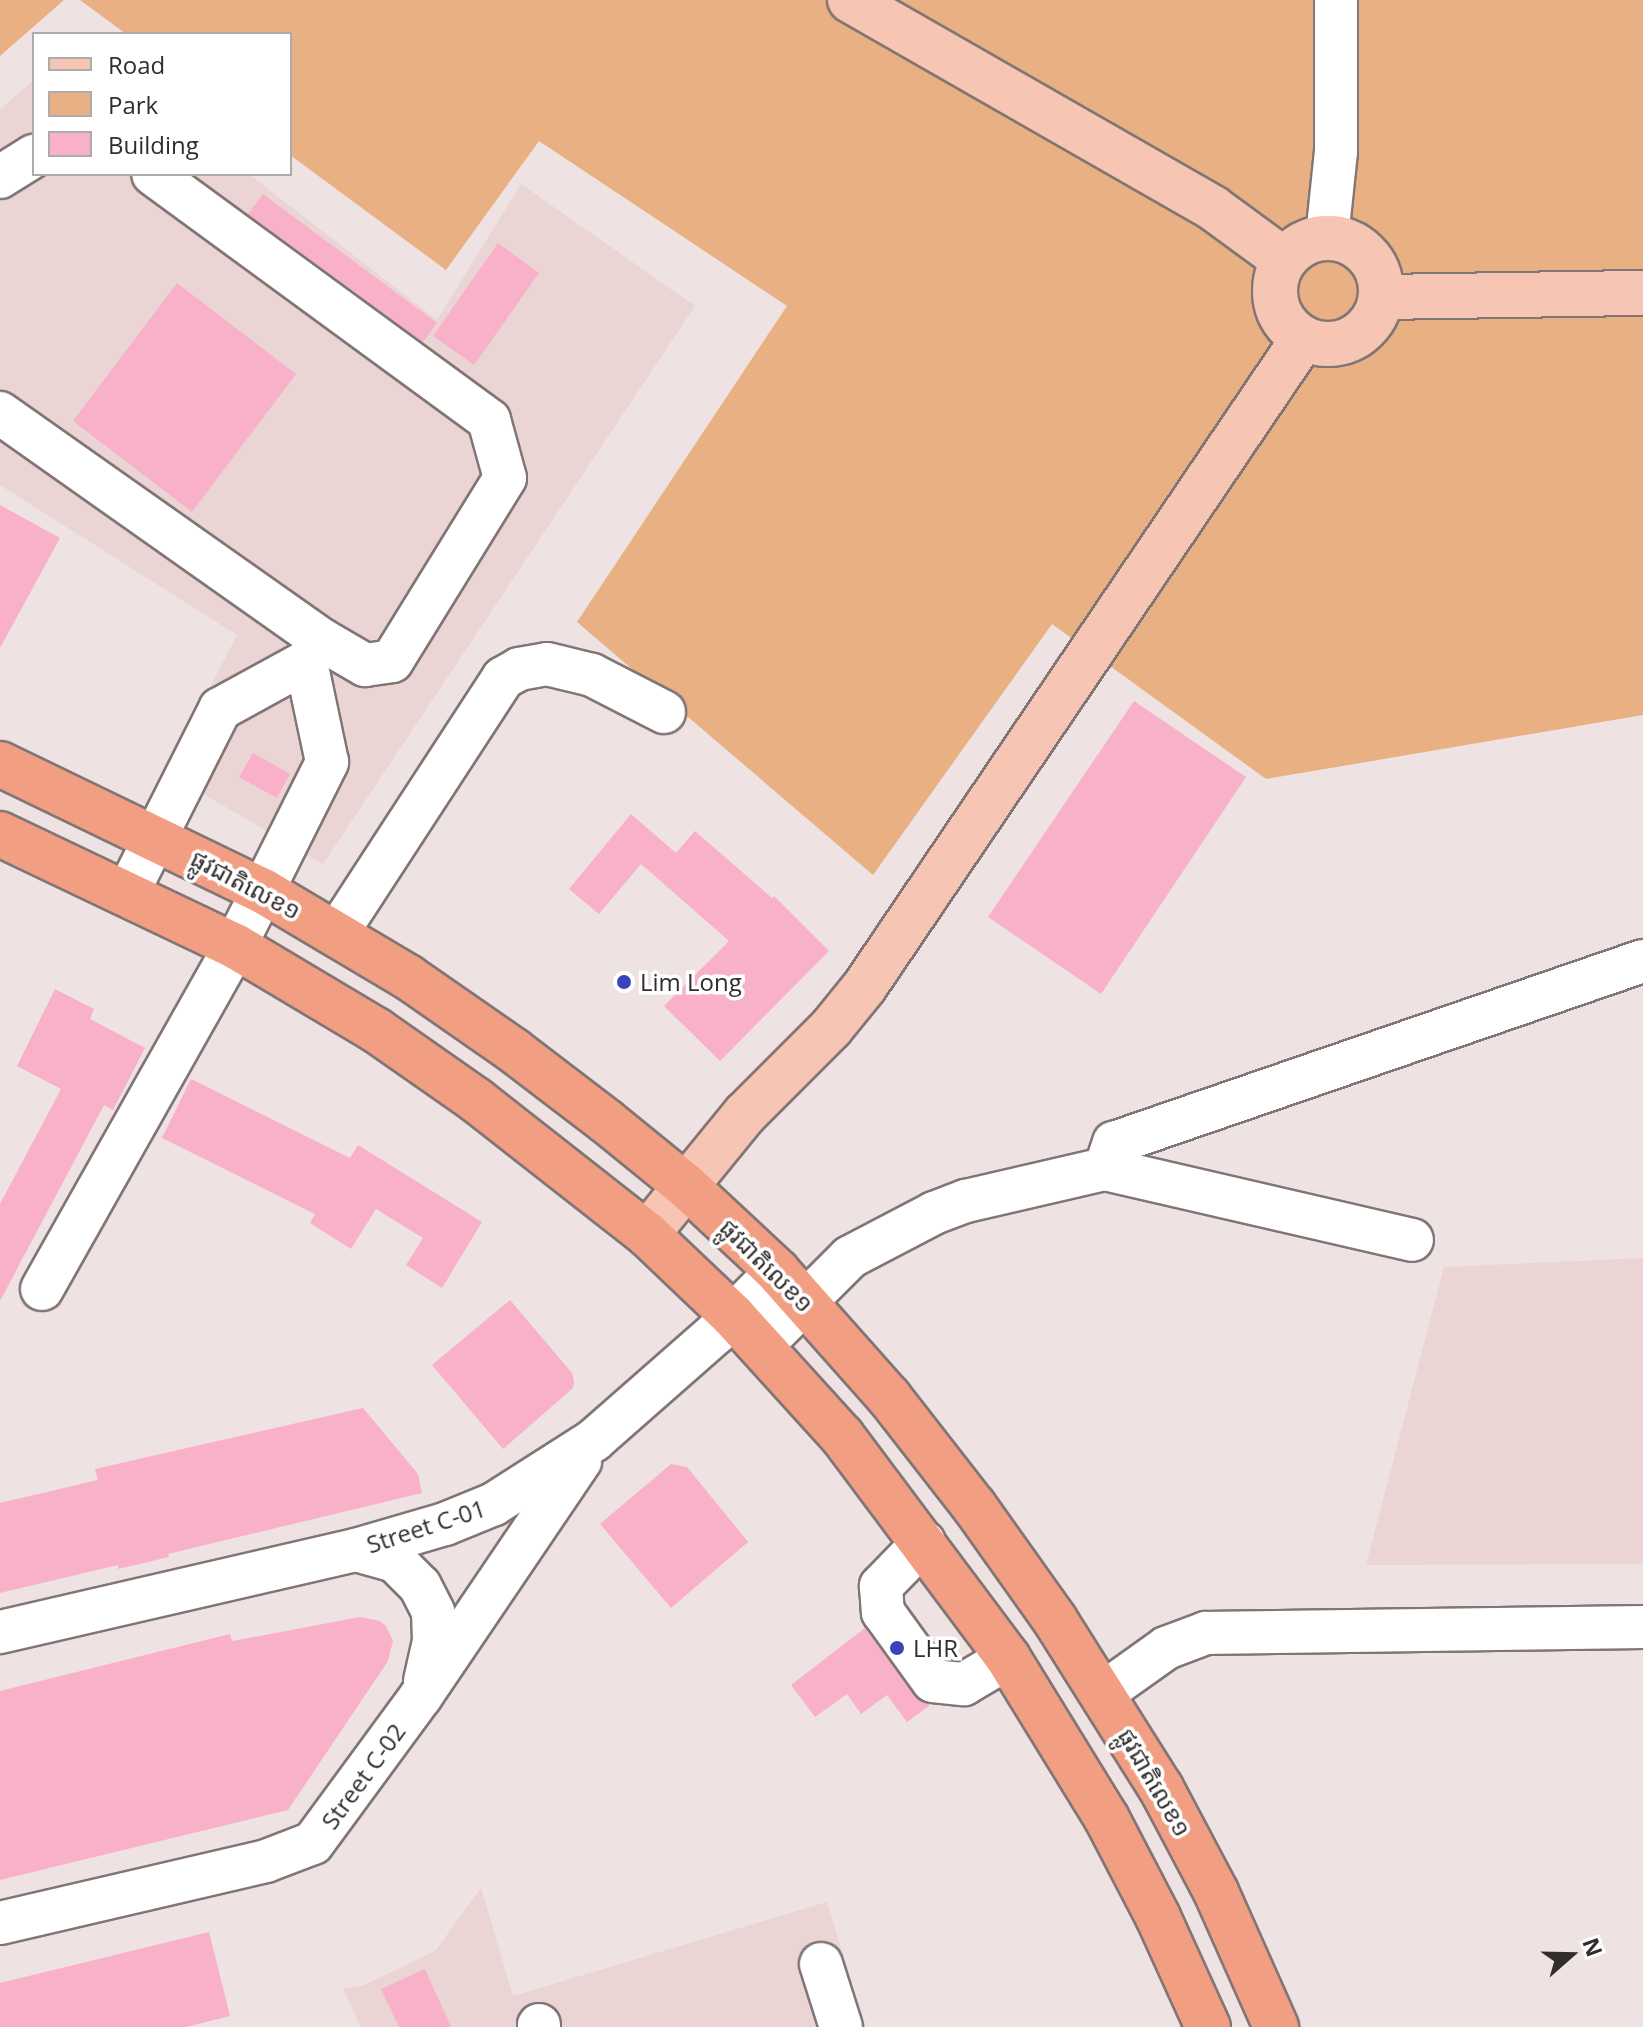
<!DOCTYPE html>
<html>
<head>
<meta charset="utf-8">
<style>
  body { margin:0 }
  #map { position:relative; width:1643px; height:2027px; overflow:hidden; background:#efe2e2; font-family:"Open Sans","Noto Sans Khmer",sans-serif }
  div>[style] { position:absolute }
  [style*='--x'] { left:calc(var(--x)*1px); top:calc(var(--y)*1px); width:calc(var(--w)*1px); rotate:calc(var(--a)*1deg) }
  .built>* { inset:0; background:#ead5d4 }
  .green>* { inset:0; background:#e8b083 }
  .building>* { inset:0; background:#f8b1c9 }
  .roads { filter:drop-shadow(2px 0 #817575) drop-shadow(-2px 0 #817575) drop-shadow(0 2px #817575) drop-shadow(0 -2px #817575) }
  .minor>* { height:42px; margin:-21px; padding:0 21px; transform-origin:21px; border-radius:21px; background:#fff }
  .major>* { height:44px; margin:-22px; padding:0 22px; transform-origin:22px; border-radius:22px; background:#f7c5b4 }
  .major>.ring { margin:-22px; padding:0; box-sizing:content-box; background:none; border:44px solid #f7c5b4; border-radius:50% }
  .highway>* { height:44px; margin:-22px; padding:0 22px; transform-origin:22px; border-radius:22px; background:#f29e82 }
  .dots>* { width:22px; height:22px; translate:-50% -50%; box-sizing:border-box; border:4px solid #fff; border-radius:50% }
  span { translate:-50% -50%; white-space:nowrap; text-align:center; line-height:1.15; -webkit-text-stroke:7px #fff; paint-order:stroke }
  .street-label { font-size:24px; color:#322d2d }
  .poi-label { font-size:24px; color:#322d2d }
  .left { translate:0 -50%; text-align:left }
  .legend { position:absolute; left:32px; top:32px; width:260px; height:144px; box-sizing:border-box; background:#fff; border:2px solid #adabab; margin:0; padding:10px 14px; list-style:none; font-size:24px; color:#322d2d }
  .legend li { display:flex; align-items:center; gap:16px; height:40px }
  .legend b { width:40px; border:2px solid #adabab }
  .north { position:absolute; left:1531px; top:1915px; width:80px; height:80px; -webkit-text-stroke:6px #fff; paint-order:stroke; rotate:70deg; font-size:22px; font-weight:700; line-height:32px; text-align:center; color:#322d2d }
  .north::after { content:''; display:block; margin:auto; width:28px; height:36px; background:#322d2d; clip-path:polygon(50% 0,100% 100%,50% 72%,0 100%) }
</style>
</head>
<body>
<div id="map">
  <div class="built">
    <div style="clip-path:polygon(34px 80px,34px 174px,249px 174px,437px 320px,521px 184px,695px 306px,323px 864px,166px 772px,237px 635px,0 485px,0 109px)"></div>
    <div style="clip-path:polygon(1643px 1258px,1643px 1564px,1366px 1565px,1444px 1267px)"></div>
    <div style="clip-path:polygon(481px 1888px,513px 1996px,827px 1902px,865px 2027px,361px 2027px,343px 1989px,364px 1985px,435px 1951px)"></div>
  </div>
  <div class="green">
    <div style="clip-path:polygon(0 0,64px 0,0 56px)"></div>
    <div style="clip-path:polygon(80px 0,1643px 0,1643px 715px,1266px 779px,1052px 624px,873px 875px,577px 622px,787px 306px,539px 141px,446px 270px,290px 155px,290px 34px,126px 34px)"></div>
  </div>
  <div class="building">
    <div style="clip-path:polygon(263px 194px,437px 323px,423px 342px,248px 214px)"></div>
    <div style="clip-path:polygon(498px 243px,539px 273px,474px 365px,433px 336px)"></div>
    <div style="clip-path:polygon(177px 283px,296px 374px,192px 512px,73px 421px)"></div>
    <div style="clip-path:polygon(0 505px,60px 538px,0 648px)"></div>
    <div style="clip-path:polygon(1134px 701px,1246px 777px,1101px 994px,988px 917px)"></div>
    <div style="clip-path:polygon(253px 753px,290px 774px,277px 798px,239px 777px)"></div>
    <div style="clip-path:polygon(631px 814px,676px 853px,695px 831px,772px 898px,774px 896px,829px 951px,720px 1061px,664px 1006px,729px 941px,641px 864px,599px 914px,569px 889px)"></div>
    <div style="clip-path:polygon(55px 989px,94px 1009px,90px 1019px,145px 1048px,113px 1110px,104px 1105px,0 1301px,0 1204px,61px 1089px,17px 1066px)"></div>
    <div style="clip-path:polygon(191px 1079px,350px 1158px,358px 1145px,482px 1222px,442px 1288px,406px 1265px,423px 1238px,376px 1209px,351px 1249px,310px 1223px,315px 1214px,162px 1138px)"></div>
    <div style="clip-path:polygon(510px 1300px,572px 1373px,574px 1381px,573px 1388px,503px 1449px,432px 1365px)"></div>
    <div style="clip-path:polygon(363px 1408px,418px 1474px,422px 1493px,168px 1554px,169px 1557px,118px 1569px,118px 1565px,0 1593px,0 1503px,98px 1480px,95px 1469px)"></div>
    <div style="clip-path:polygon(671px 1464px,687px 1467px,748px 1542px,671px 1608px,600px 1524px)"></div>
    <div style="clip-path:polygon(360px 1617px,380px 1621px,386px 1626px,393px 1641px,388px 1661px,288px 1810px,0 1880px,0 1691px,230px 1634px,232px 1641px)"></div>
    <div style="clip-path:polygon(865px 1628px,914px 1695px,930px 1705px,907px 1722px,887px 1695px,861px 1714px,847px 1694px,815px 1717px,791px 1685px)"></div>
    <div style="clip-path:polygon(209px 1932px,230px 2016px,186px 2027px,0 2027px,0 1983px)"></div>
    <div style="clip-path:polygon(425px 1969px,451px 2027px,399px 2027px,381px 1989px)"></div>
  </div>
  <div class="roads">
    <div class="minor">
      <div style="--x:0;--y:177;--w:40;--a:-32"></div>
      <div style="--x:1327;--y:237;--w:85;--a:-84"></div>
      <div style="--x:1336;--y:152;--w:152;--a:-90"></div>
      <div style="--x:0;--y:413;--w:394;--a:35.2"></div>
      <div style="--x:322;--y:640;--w:50;--a:30.2"></div>
      <div style="--x:365;--y:665;--w:27;--a:-8"></div>
      <div style="--x:392;--y:661;--w:215;--a:-58.3"></div>
      <div style="--x:505;--y:478;--w:60;--a:-105.4"></div>
      <div style="--x:489;--y:420;--w:416;--a:-143.8"></div>
      <div style="--x:127;--y:894;--w:207;--a:-63.3"></div>
      <div style="--x:220;--y:709;--w:98;--a:-28.7"></div>
      <div style="--x:306;--y:662;--w:26;--a:-54"></div>
      <div style="--x:337;--y:933;--w:304;--a:-56.9"></div>
      <div style="--x:503;--y:678;--w:18;--a:-29"></div>
      <div style="--x:519;--y:669;--w:28;--a:-10"></div>
      <div style="--x:547;--y:664;--w:46;--a:13.7"></div>
      <div style="--x:592;--y:675;--w:81;--a:27.2"></div>
      <div style="--x:1105;--y:1169;--w:28;--a:-71"></div>
      <div style="--x:1114;--y:1143;--w:559;--a:-18.99"></div>
      <div style="--x:42;--y:1289;--w:394;--a:-60.6"></div>
      <div style="--x:235;--y:946;--w:206;--a:-63.4"></div>
      <div style="--x:327;--y:762;--w:102;--a:-101.9"></div>
      <div style="--x:762;--y:1345;--w:124;--a:-45"></div>
      <div style="--x:850;--y:1257;--w:95;--a:-27.6"></div>
      <div style="--x:934;--y:1213;--w:34;--a:-21"></div>
      <div style="--x:966;--y:1201;--w:143;--a:-13"></div>
      <div style="--x:1105;--y:1169;--w:315;--a:13"></div>
      <div style="--x:924;--y:1542;--w:62;--a:134.3"></div>
      <div style="--x:881;--y:1586;--w:26;--a:86"></div>
      <div style="--x:883;--y:1612;--w:85;--a:54.1"></div>
      <div style="--x:933;--y:1681;--w:31;--a:6"></div>
      <div style="--x:964;--y:1684;--w:51;--a:-30.6"></div>
      <div style="--x:356;--y:1550;--w:41;--a:15.8"></div>
      <div style="--x:395;--y:1561;--w:35;--a:45"></div>
      <div style="--x:420;--y:1586;--w:29;--a:63"></div>
      <div style="--x:433;--y:1612;--w:29;--a:88"></div>
      <div style="--x:434;--y:1641;--w:41;--a:102.7"></div>
      <div style="--x:0;--y:1632;--w:365;--a:-13"></div>
      <div style="--x:356;--y:1550;--w:93;--a:-16.3"></div>
      <div style="--x:445;--y:1524;--w:53;--a:-22.2"></div>
      <div style="--x:494;--y:1504;--w:119;--a:-32.6"></div>
      <div style="--x:594;--y:1440;--w:162;--a:-41.3"></div>
      <div style="--x:716;--y:1333;--w:87;--a:-45.5"></div>
      <div style="--x:1103;--y:1693;--w:77;--a:-35.5"></div>
      <div style="--x:1166;--y:1648;--w:43;--a:-20.6"></div>
      <div style="--x:1206;--y:1633;--w:437;--a:-0.8"></div>
      <div style="--x:0;--y:1923;--w:273;--a:-13.1"></div>
      <div style="--x:266;--y:1861;--w:50;--a:-21"></div>
      <div style="--x:313;--y:1843;--w:182;--a:-53.7"></div>
      <div style="--x:421;--y:1696;--w:284;--a:-55.9"></div>
      <div style="--x:821;--y:1964;--w:66;--a:72.4"></div>
      <div style="--x:539;--y:2025;--w:2;--a:90"></div>
    </div>
    <div class="major">
      <div style="--x:850;--y:0;--w:418;--a:29.8"></div>
      <div style="--x:1213;--y:208;--w:88;--a:36.2"></div>
      <div class="ring" style="left:1275px;top:238px;width:62px;height:62px"></div>
      <div style="--x:1382;--y:297;--w:261;--a:-0.9"></div>
      <div style="--x:647;--y:1234;--w:155;--a:-50.8"></div>
      <div style="--x:745;--y:1114;--w:122;--a:-45"></div>
      <div style="--x:831;--y:1028;--w:54;--a:-51"></div>
      <div style="--x:865;--y:986;--w:781;--a:-55.9"></div>
    </div>
    <div class="highway">
      <div style="--x:0;--y:764;--w:292;--a:25.8"></div>
      <div style="--x:263;--y:891;--w:169;--a:30.7"></div>
      <div style="--x:408;--y:977;--w:128;--a:34.8"></div>
      <div style="--x:513;--y:1050;--w:117;--a:37.4"></div>
      <div style="--x:606;--y:1121;--w:103;--a:39.1"></div>
      <div style="--x:686;--y:1186;--w:125;--a:43"></div>
      <div style="--x:777;--y:1271;--w:169;--a:48.4"></div>
      <div style="--x:889;--y:1397;--w:138;--a:52.1"></div>
      <div style="--x:974;--y:1506;--w:140;--a:54.6"></div>
      <div style="--x:1055;--y:1620;--w:199;--a:57.8"></div>
      <div style="--x:1161;--y:1788;--w:118;--a:62.1"></div>
      <div style="--x:1216;--y:1892;--w:148;--a:66"></div>
      <div style="--x:0;--y:834;--w:260;--a:25.5"></div>
      <div style="--x:235;--y:946;--w:164;--a:30.8"></div>
      <div style="--x:376;--y:1030;--w:122;--a:35"></div>
      <div style="--x:476;--y:1100;--w:217;--a:38.1"></div>
      <div style="--x:647;--y:1234;--w:119;--a:43.6"></div>
      <div style="--x:733;--y:1316;--w:162;--a:47.8"></div>
      <div style="--x:842;--y:1436;--w:277;--a:53.2"></div>
      <div style="--x:1008;--y:1658;--w:187;--a:58.4"></div>
      <div style="--x:1106;--y:1817;--w:113;--a:62.5"></div>
      <div style="--x:1158;--y:1917;--w:121;--a:65.6"></div>
    </div>
  </div>
  <div class="dots">
    <div style="left:624px;top:982px;background:#3a43b7"></div>
    <div style="left:897px;top:1648px;background:#3a43b7"></div>
  </div>
  <div class="street-label">
    <span style="left:246px;top:884px;rotate:28deg">ផ្លូវជាតិលេខ១</span>
    <span style="left:767px;top:1265px;rotate:45deg">ផ្លូវជាតិលេខ១</span>
    <span style="left:426px;top:1526px;rotate:-18deg">Street C-01</span>
    <span style="left:363px;top:1776px;rotate:-54deg">Street C-02</span>
    <span style="left:1155px;top:1782px;rotate:60deg">ផ្លូវជាតិលេខ១</span>
  </div>
  <div class="poi-label">
    <span class="left" style="left:640px;top:982px">Lim Long</span>
    <span class="left" style="left:913px;top:1648px">LHR</span>
  </div>
  <ul class="legend">
  <li><b style="height:10px;background:#f7c5b4"></b>Road</li>
  <li><b style="height:22px;background:#e8b083"></b>Park</li>
  <li><b style="height:22px;background:#f8b1c9"></b>Building</li>
  </ul>
  <div class="north">N</div>
</div>
</body>
</html>
